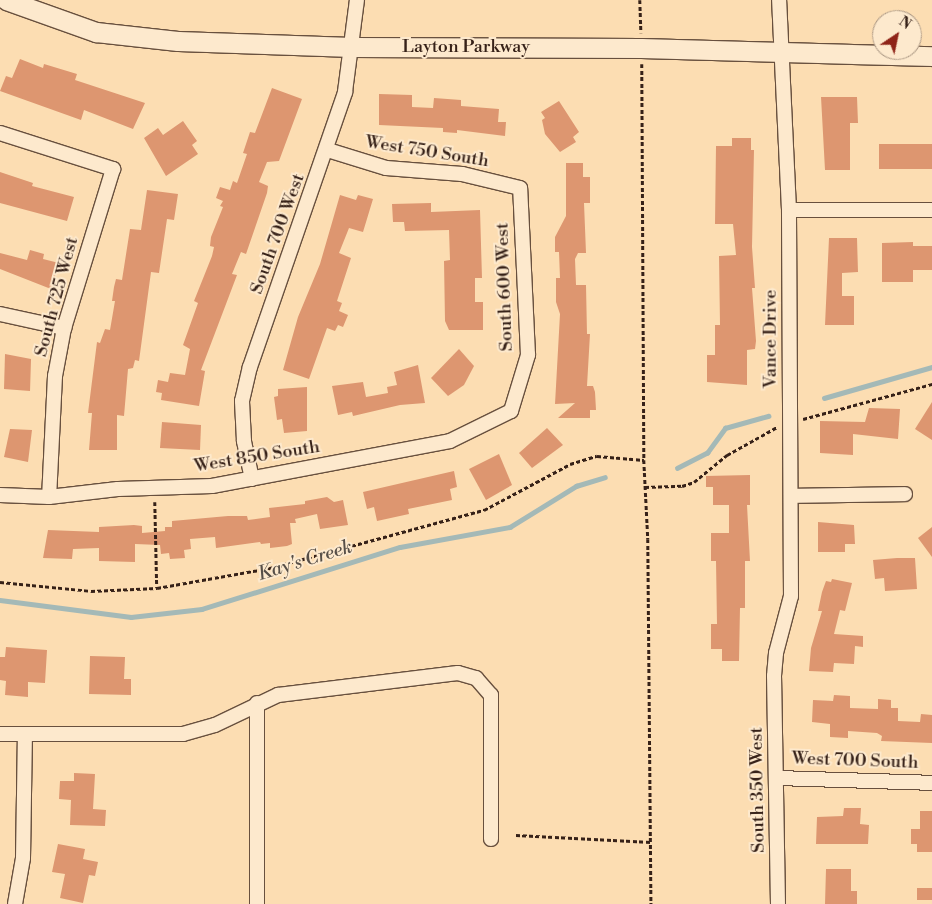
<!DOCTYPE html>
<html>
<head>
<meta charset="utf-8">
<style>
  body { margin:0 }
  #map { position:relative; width:932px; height:904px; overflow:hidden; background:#fcddb2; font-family:"Libre Bodoni",serif }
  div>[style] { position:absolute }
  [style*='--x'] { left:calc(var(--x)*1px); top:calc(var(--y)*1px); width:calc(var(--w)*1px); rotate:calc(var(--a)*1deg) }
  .stream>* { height:4.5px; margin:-2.25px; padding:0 2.25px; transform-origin:2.25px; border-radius:2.25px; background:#a4b9b7 }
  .building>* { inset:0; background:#dd9670 }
  .path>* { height:2.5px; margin-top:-1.25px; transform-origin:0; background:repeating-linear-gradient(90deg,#362118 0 4px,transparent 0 6.5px) }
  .roads { filter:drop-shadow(1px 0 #68503e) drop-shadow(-1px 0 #68503e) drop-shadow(0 1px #68503e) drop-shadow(0 -1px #68503e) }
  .street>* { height:14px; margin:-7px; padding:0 7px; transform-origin:7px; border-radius:7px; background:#fde9cd }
  .secondary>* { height:19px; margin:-9.5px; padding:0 9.5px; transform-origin:9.5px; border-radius:9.5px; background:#fde9cd }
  span { translate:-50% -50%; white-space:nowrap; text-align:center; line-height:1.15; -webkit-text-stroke:4px #fde9cd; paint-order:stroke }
  .street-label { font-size:18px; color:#362118 }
  .water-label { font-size:19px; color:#574f48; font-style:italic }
  .north { position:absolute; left:872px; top:10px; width:50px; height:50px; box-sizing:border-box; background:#fde9cd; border:1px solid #ad9985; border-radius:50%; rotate:34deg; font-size:14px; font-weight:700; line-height:20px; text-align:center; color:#362118 }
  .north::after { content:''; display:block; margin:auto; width:18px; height:22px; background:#8f2418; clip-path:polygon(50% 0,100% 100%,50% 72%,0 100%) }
</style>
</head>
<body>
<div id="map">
  <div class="stream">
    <div style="--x:824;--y:398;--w:112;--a:-16"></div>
    <div style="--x:677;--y:468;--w:34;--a:-27"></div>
    <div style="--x:707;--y:453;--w:31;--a:-54"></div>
    <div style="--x:725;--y:428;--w:45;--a:-15.6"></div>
    <div style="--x:0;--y:600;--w:132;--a:7.4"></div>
    <div style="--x:131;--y:617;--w:71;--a:-6.4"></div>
    <div style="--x:202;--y:609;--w:207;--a:-17.4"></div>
    <div style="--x:400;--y:547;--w:112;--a:-10.3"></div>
    <div style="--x:510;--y:527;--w:78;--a:-31.8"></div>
    <div style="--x:576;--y:486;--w:30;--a:-17"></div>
  </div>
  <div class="building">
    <div style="clip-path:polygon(20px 59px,43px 68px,44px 64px,77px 74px,75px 80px,145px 103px,133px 129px,84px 110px,81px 120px,0 91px,6px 76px,12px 78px)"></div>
    <div style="clip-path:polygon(272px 88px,302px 99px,279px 161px,267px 162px,259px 182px,268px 186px,267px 193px,246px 254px,241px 252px,232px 274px,237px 275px,201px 370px,205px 371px,199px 406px,161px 400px,162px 393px,156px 392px,158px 380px,168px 382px,170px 373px,185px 375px,190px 349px,183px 345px,198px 303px,194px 301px,212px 256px,214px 247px,210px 246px,211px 237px,223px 207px,220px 206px,223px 201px,216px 198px,220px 187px,230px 190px,233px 181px,237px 183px,247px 154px,243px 153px,250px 132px,255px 133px)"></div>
    <div style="clip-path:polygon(379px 94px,412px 95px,412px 107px,433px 108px,434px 98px,461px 100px,461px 106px,499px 109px,498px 122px,506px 122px,505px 136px,457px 130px,457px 133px,443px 132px,443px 128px,379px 125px)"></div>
    <div style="clip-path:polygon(821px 97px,857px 97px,858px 123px,850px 123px,850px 170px,825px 170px)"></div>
    <div style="clip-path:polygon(559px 101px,579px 132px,573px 137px,576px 142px,560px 152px,545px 134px,542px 120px,545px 118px,541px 112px)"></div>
    <div style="clip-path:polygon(183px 121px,197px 141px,192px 145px,198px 154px,166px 176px,144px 138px,158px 128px,163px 135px)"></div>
    <div style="clip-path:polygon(732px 138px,751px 138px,751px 150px,754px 150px,752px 247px,755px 288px,752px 288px,756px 341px,755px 349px,747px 350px,747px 385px,707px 382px,707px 355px,715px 355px,715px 325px,720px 325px,719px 256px,736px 255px,733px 224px,715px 224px,716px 146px,732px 146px)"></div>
    <div style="clip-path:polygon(879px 144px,932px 144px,932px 169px,879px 169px)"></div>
    <div style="clip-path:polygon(566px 163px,583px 163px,583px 177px,590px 177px,590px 203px,584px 203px,586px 253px,578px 253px,575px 259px,576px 285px,586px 285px,587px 334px,590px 334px,587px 386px,593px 386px,595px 392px,596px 410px,590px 410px,590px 418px,558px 418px,575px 403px,555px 404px,560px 314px,556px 302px,556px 278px,560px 278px,559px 252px,555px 252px,555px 237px,566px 216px)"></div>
    <div style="clip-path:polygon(0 172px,33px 183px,32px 186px,74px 197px,67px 221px,0 203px)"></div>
    <div style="clip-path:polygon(147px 190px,178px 194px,174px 220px,167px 219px,159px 273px,151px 272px,139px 361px,135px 360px,133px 368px,128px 369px,124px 416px,117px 415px,117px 450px,89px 450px,92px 413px,88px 413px,97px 342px,100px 343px,105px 329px,110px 330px,115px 301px,112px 301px,114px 287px,116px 279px,122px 280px,130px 229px,141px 230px)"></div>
    <div style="clip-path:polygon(340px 195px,356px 200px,358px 195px,373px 199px,363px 232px,349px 228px,339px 253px,351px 258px,337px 301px,342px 303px,339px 311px,348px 315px,343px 327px,338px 325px,335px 331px,327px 328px,309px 379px,283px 370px,298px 317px,320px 264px)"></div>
    <div style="clip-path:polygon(431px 203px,431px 212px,480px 210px,482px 278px,475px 278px,475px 302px,483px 302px,483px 330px,449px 330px,445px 321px,444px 261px,450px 260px,449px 230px,405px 231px,404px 222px,393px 222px,392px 204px)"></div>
    <div style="clip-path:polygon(829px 238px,857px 238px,858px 272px,842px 273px,842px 296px,854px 296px,854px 325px,825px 325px)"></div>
    <div style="clip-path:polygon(913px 242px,913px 246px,932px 246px,932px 270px,913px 270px,913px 282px,882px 282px,882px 243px)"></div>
    <div style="clip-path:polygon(30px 250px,44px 254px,43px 259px,59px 263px,51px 289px,0 269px,0 253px,27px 260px)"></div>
    <div style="clip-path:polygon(459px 349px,474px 366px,464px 385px,448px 396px,431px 378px)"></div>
    <div style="clip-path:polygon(5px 354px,31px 359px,30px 391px,4px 389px)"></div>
    <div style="clip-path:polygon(418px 365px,425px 403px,400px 405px,353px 416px,352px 412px,338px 415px,332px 386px,363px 382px,366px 397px,388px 393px,387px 387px,397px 385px,394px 372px)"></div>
    <div style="clip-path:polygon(307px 387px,307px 431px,284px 433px,282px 419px,277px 420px,276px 412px,274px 397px,278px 396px,278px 389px)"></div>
    <div style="clip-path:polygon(932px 402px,932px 440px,915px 429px)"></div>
    <div style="clip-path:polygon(869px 408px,900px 409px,898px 439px,853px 434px,853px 455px,820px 453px,820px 421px,865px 422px)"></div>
    <div style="clip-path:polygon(162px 422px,201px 425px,200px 450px,160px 448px)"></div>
    <div style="clip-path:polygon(547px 428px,563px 445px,532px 468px,519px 453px)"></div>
    <div style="clip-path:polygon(10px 429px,32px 430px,28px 462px,4px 457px)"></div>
    <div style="clip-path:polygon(499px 454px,512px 485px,486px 500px,469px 469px)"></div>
    <div style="clip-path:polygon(454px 471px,457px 487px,450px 489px,452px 500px,408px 509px,409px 514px,377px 521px,374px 507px,367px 509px,363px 492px)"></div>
    <div style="clip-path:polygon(750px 475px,750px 505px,747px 505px,750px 561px,745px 561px,745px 608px,740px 608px,739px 661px,722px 661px,722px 649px,711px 649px,711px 624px,717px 624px,716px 561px,711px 561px,711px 533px,729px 533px,729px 505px,713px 505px,713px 487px,706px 487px,706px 476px)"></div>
    <div style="clip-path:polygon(327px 497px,334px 502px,343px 500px,348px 525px,320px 529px,317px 514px,295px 519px,296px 523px,290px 523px,292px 544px,287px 546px,270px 548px,270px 543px,261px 544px,260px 542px,216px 548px,215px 537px,190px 539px,191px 549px,184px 550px,185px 558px,170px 559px,169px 553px,161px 554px,160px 545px,135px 544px,135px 562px,99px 561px,99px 548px,73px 549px,72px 559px,43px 558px,48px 530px,99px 532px,99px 527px,134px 525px,142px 526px,142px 533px,165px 531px,165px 527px,172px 527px,172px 521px,228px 516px,247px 516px,248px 520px,270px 517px,269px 508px,305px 504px,305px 501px)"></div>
    <div style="clip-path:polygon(818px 522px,854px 525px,855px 544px,845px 544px,845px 552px,818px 552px)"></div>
    <div style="clip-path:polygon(932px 527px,932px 557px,918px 538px)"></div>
    <div style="clip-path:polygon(897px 558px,915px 558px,917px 589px,885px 591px,884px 578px,875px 579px,873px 560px)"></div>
    <div style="clip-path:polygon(832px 579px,852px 583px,845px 611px,840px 610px,834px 634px,863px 636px,863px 647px,855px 646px,854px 664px,834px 663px,833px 672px,809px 671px,811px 648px,822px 611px,818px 611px,822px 592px,826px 581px,831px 582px)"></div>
    <div style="clip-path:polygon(6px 647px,47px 650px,45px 683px,28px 682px,28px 697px,5px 695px,6px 681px,0 680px,0 657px,5px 657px)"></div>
    <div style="clip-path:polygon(90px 656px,125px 657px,124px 679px,131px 679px,131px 695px,89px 694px)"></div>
    <div style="clip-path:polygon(834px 695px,850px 696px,850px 708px,878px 709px,878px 699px,891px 700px,891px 708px,898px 708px,898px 721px,920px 722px,921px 714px,932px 715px,932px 743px,881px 741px,882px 736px,877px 733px,848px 731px,848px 738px,830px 737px,830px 724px,812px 722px,813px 700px,833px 701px)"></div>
    <div style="clip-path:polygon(74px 773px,95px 774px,93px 809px,106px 810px,105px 826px,70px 825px,71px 800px,59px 799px,60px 781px,74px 781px)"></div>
    <div style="clip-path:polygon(844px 808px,861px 808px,860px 824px,869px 825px,868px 844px,816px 844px,817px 817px,843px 816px)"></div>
    <div style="clip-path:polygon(920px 811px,932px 811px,932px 852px,917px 852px,917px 844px,911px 844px,911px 829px,920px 829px)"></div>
    <div style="clip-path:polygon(58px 844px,85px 849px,83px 859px,98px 862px,95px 876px,89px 875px,83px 903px,60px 898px,65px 874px,52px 872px)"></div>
    <div style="clip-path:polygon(826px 869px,851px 869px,851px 891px,857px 891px,857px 904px,825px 904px)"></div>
    <div style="clip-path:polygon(917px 888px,932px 888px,932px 900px,917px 900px)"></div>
  </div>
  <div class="path">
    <div style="--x:640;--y:0;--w:33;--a:88"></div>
    <div style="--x:642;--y:64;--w:396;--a:89.7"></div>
    <div style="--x:644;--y:460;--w:79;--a:87.1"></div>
    <div style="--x:648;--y:539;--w:365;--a:89.5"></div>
    <div style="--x:803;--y:419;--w:134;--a:-15.2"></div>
    <div style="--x:645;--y:487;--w:37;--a:-2"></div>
    <div style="--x:682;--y:486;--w:13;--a:-18"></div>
    <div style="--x:694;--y:482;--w:43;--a:-39.3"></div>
    <div style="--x:727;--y:455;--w:57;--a:-29.2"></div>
    <div style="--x:155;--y:502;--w:86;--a:88.7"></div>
    <div style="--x:0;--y:582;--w:91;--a:5.6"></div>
    <div style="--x:91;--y:591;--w:66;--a:-2.6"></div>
    <div style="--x:157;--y:588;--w:115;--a:-10"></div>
    <div style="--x:270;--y:568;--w:222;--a:-15.2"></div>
    <div style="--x:484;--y:510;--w:98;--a:-28.1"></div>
    <div style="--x:570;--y:464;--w:28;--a:-17"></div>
    <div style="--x:597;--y:456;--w:47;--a:4.9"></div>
    <div style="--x:516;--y:835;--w:135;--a:3"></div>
  </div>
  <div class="roads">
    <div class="street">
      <div style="--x:0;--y:133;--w:119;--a:17.7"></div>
      <div style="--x:113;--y:169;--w:166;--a:107.1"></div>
      <div style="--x:64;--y:328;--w:49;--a:100.6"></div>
      <div style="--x:55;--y:376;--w:121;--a:92.8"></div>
      <div style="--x:789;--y:210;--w:143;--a:0"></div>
      <div style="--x:0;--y:314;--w:66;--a:12.3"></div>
      <div style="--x:252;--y:479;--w:39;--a:-102"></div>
      <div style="--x:244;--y:441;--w:40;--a:-92.9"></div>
      <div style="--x:242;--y:401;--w:35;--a:-77"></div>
      <div style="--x:250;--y:367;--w:291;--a:-70.9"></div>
      <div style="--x:345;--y:92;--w:93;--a:-82.6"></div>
      <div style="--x:0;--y:495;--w:49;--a:2.3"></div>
      <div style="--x:49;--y:497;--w:69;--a:-6.6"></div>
      <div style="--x:118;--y:489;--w:94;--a:-1.8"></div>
      <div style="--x:212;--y:486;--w:242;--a:-10.7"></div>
      <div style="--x:450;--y:441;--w:68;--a:-26.2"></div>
      <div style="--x:511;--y:411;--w:59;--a:-73.1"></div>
      <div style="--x:528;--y:355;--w:167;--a:-92.7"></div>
      <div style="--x:520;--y:188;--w:60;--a:-166.4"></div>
      <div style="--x:462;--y:174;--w:76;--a:-175.5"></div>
      <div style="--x:386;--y:168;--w:61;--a:-162.8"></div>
      <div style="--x:791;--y:496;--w:114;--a:-1"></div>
      <div style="--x:0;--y:734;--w:183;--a:0"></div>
      <div style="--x:183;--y:734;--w:33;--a:-16"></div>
      <div style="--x:215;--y:725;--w:70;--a:-25.5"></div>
      <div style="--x:278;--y:695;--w:181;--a:-7"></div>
      <div style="--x:458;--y:673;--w:19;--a:16"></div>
      <div style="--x:476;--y:678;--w:23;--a:49"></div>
      <div style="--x:491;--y:695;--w:144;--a:90"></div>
      <div style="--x:777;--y:778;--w:155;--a:1.8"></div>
      <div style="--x:15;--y:904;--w:47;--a:-80.1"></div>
      <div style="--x:23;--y:858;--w:124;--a:-89.1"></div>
      <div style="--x:257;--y:904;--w:201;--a:-90"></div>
      <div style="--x:778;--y:904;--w:228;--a:-91"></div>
      <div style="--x:774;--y:676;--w:23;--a:-85"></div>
      <div style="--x:776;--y:653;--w:59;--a:-75.3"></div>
      <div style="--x:791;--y:596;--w:386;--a:-90.3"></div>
      <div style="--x:789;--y:210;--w:210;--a:-92.7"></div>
    </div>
    <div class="secondary">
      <div style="--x:6;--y:0;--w:96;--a:19.6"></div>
      <div style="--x:96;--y:32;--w:82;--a:6.3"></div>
      <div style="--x:178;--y:41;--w:174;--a:2"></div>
      <div style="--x:352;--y:47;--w:289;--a:0.2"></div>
      <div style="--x:641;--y:48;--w:291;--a:1.6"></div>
    </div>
  </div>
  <div class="street-label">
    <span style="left:466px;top:47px">Layton Parkway</span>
    <span style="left:427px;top:152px;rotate:9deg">West 750 South</span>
    <span style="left:278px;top:234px;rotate:-70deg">South 700 West</span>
    <span style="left:505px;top:287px;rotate:-92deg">South 600 West</span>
    <span style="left:57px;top:297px;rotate:-75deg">South 725 West</span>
    <span style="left:771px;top:339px;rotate:-90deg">Vance Drive</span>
    <span style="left:257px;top:457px;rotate:-9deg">West 850 South</span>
    <span style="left:855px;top:761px;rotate:2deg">West 700 South</span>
    <span style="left:758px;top:790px;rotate:-91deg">South 350 West</span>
  </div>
  <div class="water-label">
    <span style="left:305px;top:561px;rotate:-17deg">Kay's Creek</span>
  </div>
  <div class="north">N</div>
</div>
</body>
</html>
